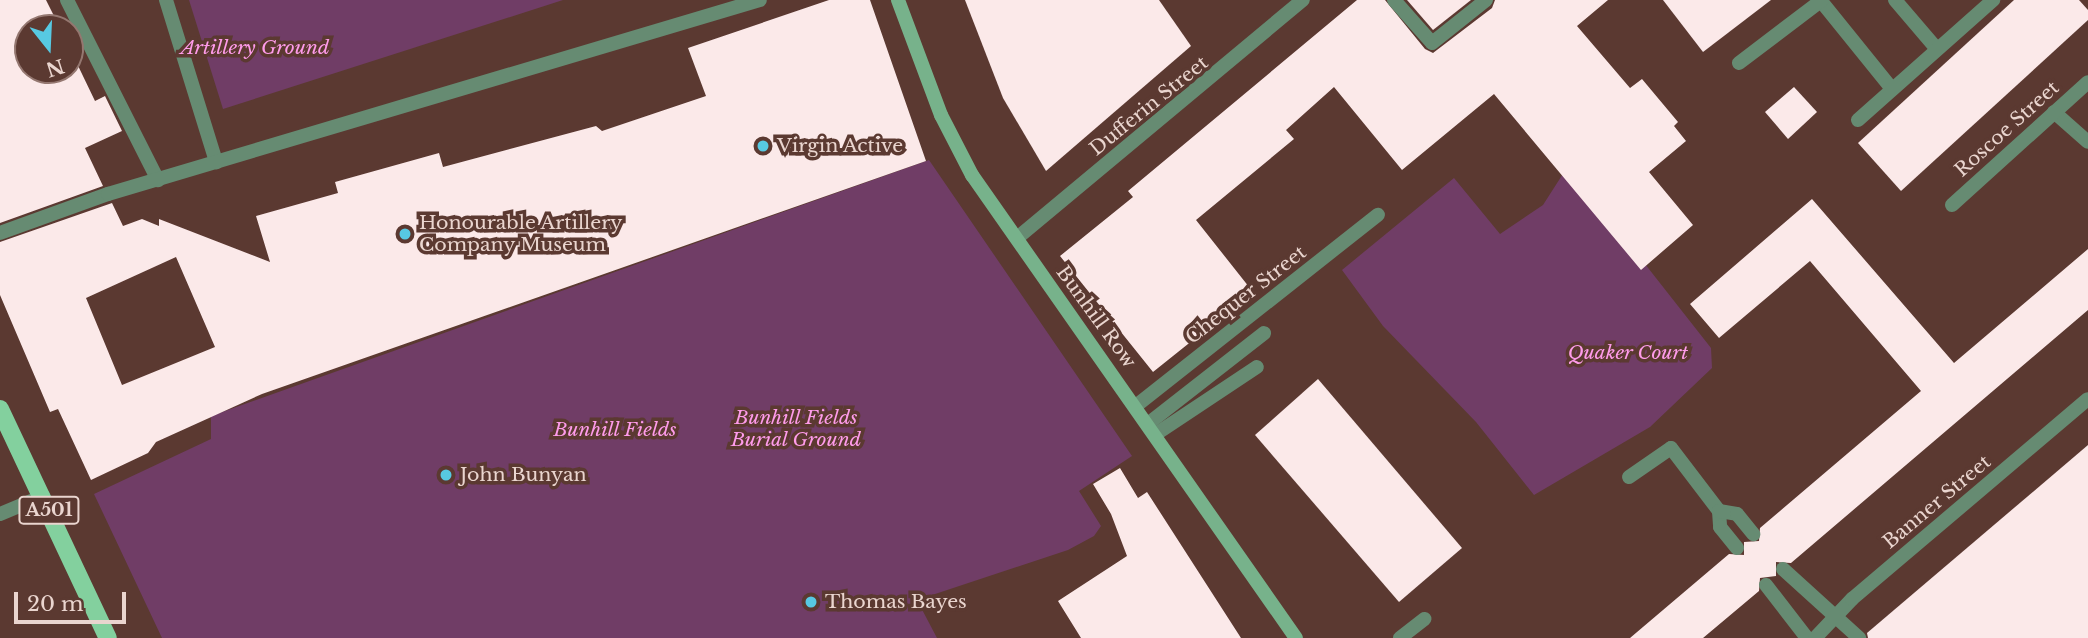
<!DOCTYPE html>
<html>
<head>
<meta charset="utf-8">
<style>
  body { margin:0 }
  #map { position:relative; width:2088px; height:638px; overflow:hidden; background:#5b3931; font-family:"Libre Baskerville",serif }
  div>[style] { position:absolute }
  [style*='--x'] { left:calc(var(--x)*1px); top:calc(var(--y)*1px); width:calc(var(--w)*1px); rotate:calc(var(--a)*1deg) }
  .green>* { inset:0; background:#703d66 }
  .building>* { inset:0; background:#fbe9e9 }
  .service>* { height:14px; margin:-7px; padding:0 7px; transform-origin:7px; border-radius:7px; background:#668b72 }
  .minor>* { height:14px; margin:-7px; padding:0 7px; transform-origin:7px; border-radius:7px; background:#668b72 }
  .secondary>* { height:14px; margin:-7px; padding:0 7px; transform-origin:7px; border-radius:7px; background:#77b28b }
  .primary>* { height:18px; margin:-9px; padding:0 9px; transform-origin:9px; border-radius:9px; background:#83d09e }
  .dots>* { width:19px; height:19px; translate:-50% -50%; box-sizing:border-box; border:4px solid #5b3931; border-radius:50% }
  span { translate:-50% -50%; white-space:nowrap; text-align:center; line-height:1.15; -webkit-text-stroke:7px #5b3931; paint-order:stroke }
  .shield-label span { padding:2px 5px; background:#5b3931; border:2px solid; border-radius:5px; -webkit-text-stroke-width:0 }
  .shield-label { font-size:18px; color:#ead5cf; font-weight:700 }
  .park-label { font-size:19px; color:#fe9bea; font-style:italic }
  .street-label { font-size:19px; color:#ead5cf }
  .poi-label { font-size:19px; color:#ead5cf }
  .left { translate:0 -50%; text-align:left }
  .north { position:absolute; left:14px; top:14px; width:70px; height:70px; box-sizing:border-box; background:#5b3931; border:2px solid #947770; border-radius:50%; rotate:162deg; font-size:19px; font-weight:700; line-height:28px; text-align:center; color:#ead5cf }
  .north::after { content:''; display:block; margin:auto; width:24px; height:32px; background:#57c9e2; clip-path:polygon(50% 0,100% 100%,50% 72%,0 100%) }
  .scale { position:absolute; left:14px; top:592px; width:112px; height:32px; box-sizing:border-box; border:4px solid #ead5cf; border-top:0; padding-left:9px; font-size:21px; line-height:24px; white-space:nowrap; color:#ead5cf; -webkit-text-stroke:5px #5b3931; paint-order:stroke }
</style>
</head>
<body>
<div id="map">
  <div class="green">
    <div style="clip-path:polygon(189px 0,563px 0,223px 109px)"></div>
    <div style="clip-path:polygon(929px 160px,1132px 456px,1079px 491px,1101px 526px,1094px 536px,1068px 550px,917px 600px,937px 638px,162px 638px,94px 494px,211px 439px,211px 416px)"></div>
    <div style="clip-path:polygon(1568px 166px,1711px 348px,1712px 368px,1650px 427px,1534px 495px,1476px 422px,1383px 326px,1342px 270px,1454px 178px,1500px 234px,1543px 205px)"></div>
  </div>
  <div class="building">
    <div style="clip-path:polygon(0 0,46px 0,60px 28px,28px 28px,28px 70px,70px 70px,70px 49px,95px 101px,105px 96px,122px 131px,85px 148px,103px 186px,0 223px)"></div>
    <div style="clip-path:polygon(evenodd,829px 0,870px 0,926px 161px,262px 394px,156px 442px,148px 453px,91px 480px,58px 409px,50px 412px,0 295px,0 242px,112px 203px,123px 226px,142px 219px,159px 226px,159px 219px,270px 262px,256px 216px,338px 193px,335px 182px,439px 153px,443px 167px,596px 126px,602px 131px,706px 96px,688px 48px,829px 0,176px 257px,215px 347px,122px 385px,86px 298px,176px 257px)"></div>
    <div style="clip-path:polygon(965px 0,1159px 0,1191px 46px,1046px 171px,1003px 98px)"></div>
    <div style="clip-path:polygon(1357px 0,1385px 0,1425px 49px,1433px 53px,1492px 8px,1495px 0,1608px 0,1577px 26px,1630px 88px,1642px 79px,1678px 122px,1674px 126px,1686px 141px,1649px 172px,1693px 225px,1641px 270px,1494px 94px,1402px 170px,1334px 87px,1286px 130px,1294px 139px,1196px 220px,1253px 292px,1153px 372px,1060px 256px,1133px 197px,1128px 191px)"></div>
    <div style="clip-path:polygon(1407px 0,1471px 0,1433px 30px)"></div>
    <div style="clip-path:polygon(1663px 0,1771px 0,1703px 52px)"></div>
    <div style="clip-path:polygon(2014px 0,2079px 0,2088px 10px,2088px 20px,1901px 191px,1858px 143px)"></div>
    <div style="clip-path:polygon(1794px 87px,1817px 112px,1788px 139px,1765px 112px)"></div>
    <div style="clip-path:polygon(1812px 199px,1954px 363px,2088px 249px,2088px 310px,1791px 563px,1776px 562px,1776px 576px,1760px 578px,1759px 591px,1703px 638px,1630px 638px,1729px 554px,1744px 555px,1744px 542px,1759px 541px,1760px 528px,1921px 391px,1810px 261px,1719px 338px,1690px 304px)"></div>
    <div style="clip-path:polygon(1318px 379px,1462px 548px,1399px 602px,1255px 435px)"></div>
    <div style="clip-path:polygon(2088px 445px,2088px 638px,1868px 638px,1867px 633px)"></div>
    <div style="clip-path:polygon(1120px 468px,1138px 498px,1147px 492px,1241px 638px,1081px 638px,1058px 601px,1127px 556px,1111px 514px,1093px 484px)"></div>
  </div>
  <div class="service">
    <div style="--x:67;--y:0;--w:202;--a:63.2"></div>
    <div style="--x:166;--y:0;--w:170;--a:72.8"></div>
    <div style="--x:1895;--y:0;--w:63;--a:49.5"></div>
    <div style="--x:1821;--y:1;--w:113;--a:51.1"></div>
    <div style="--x:1739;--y:63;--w:104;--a:-37.2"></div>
    <div style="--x:2054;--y:112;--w:45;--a:41.4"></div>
    <div style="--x:1858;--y:120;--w:181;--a:-41.6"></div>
    <div style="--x:0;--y:233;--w:115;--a:-19.9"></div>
    <div style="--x:108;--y:194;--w:680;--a:-16.57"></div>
    <div style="--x:1149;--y:423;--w:146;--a:-38"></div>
    <div style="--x:1156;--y:434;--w:121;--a:-33.6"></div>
    <div style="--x:1629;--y:477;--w:51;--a:-34.6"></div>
    <div style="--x:1671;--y:448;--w:79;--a:52.7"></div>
    <div style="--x:1719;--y:511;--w:16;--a:86"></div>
    <div style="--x:1720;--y:527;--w:27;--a:51"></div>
    <div style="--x:1719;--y:511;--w:18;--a:9"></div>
    <div style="--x:1737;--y:514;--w:26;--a:51"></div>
    <div style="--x:1783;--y:569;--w:103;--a:42.2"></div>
    <div style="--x:1766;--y:585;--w:67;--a:52.3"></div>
    <div style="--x:1400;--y:638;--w:31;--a:-38"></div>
  </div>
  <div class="minor">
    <div style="--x:1394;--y:0;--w:57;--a:48.5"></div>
    <div style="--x:1432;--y:43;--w:69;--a:-38.5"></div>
    <div style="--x:1952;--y:205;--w:183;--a:-42.1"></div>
    <div style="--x:1017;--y:238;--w:372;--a:-39.8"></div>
    <div style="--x:1137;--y:405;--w:307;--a:-38.3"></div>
    <div style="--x:0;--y:514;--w:47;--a:-22.7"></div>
    <div style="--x:1815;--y:638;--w:54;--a:-46.5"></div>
    <div style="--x:1852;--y:599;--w:309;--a:-40.3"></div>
  </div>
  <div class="secondary">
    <div style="--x:898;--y:0;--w:123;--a:69.5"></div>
    <div style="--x:941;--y:115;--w:68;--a:62.7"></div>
    <div style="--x:972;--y:175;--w:565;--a:55.02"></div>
  </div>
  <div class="primary">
    <div style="--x:0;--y:409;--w:253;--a:64.8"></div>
  </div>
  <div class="dots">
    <div style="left:763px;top:146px;background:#57c9e2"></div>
    <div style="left:405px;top:234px;background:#57c9e2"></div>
    <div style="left:446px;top:475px;background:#57c9e2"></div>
    <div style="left:811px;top:602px;background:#57c9e2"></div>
  </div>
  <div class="shield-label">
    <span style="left:49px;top:510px">A501</span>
  </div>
  <div class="park-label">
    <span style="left:255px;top:48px">Artillery Ground</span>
    <span style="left:1628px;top:353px">Quaker Court</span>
    <span style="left:796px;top:429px">Bunhill Fields<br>Burial Ground</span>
    <span style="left:615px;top:430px">Bunhill Fields</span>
  </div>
  <div class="street-label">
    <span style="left:1149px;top:106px;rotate:-39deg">Dufferin Street</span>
    <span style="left:2007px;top:129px;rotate:-42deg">Roscoe Street</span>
    <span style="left:1246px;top:295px;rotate:-38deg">Chequer Street</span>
    <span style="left:1096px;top:317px;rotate:54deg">Bunhill Row</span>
    <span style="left:1937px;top:502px;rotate:-40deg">Banner Street</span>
  </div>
  <div class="poi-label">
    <span class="left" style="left:777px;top:146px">Virgin Active</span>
    <span class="left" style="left:419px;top:234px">Honourable Artillery<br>Company Museum</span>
    <span class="left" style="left:460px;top:475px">John Bunyan</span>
    <span class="left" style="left:825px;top:602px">Thomas Bayes</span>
  </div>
  <div class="north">N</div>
  <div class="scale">20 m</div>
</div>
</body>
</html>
